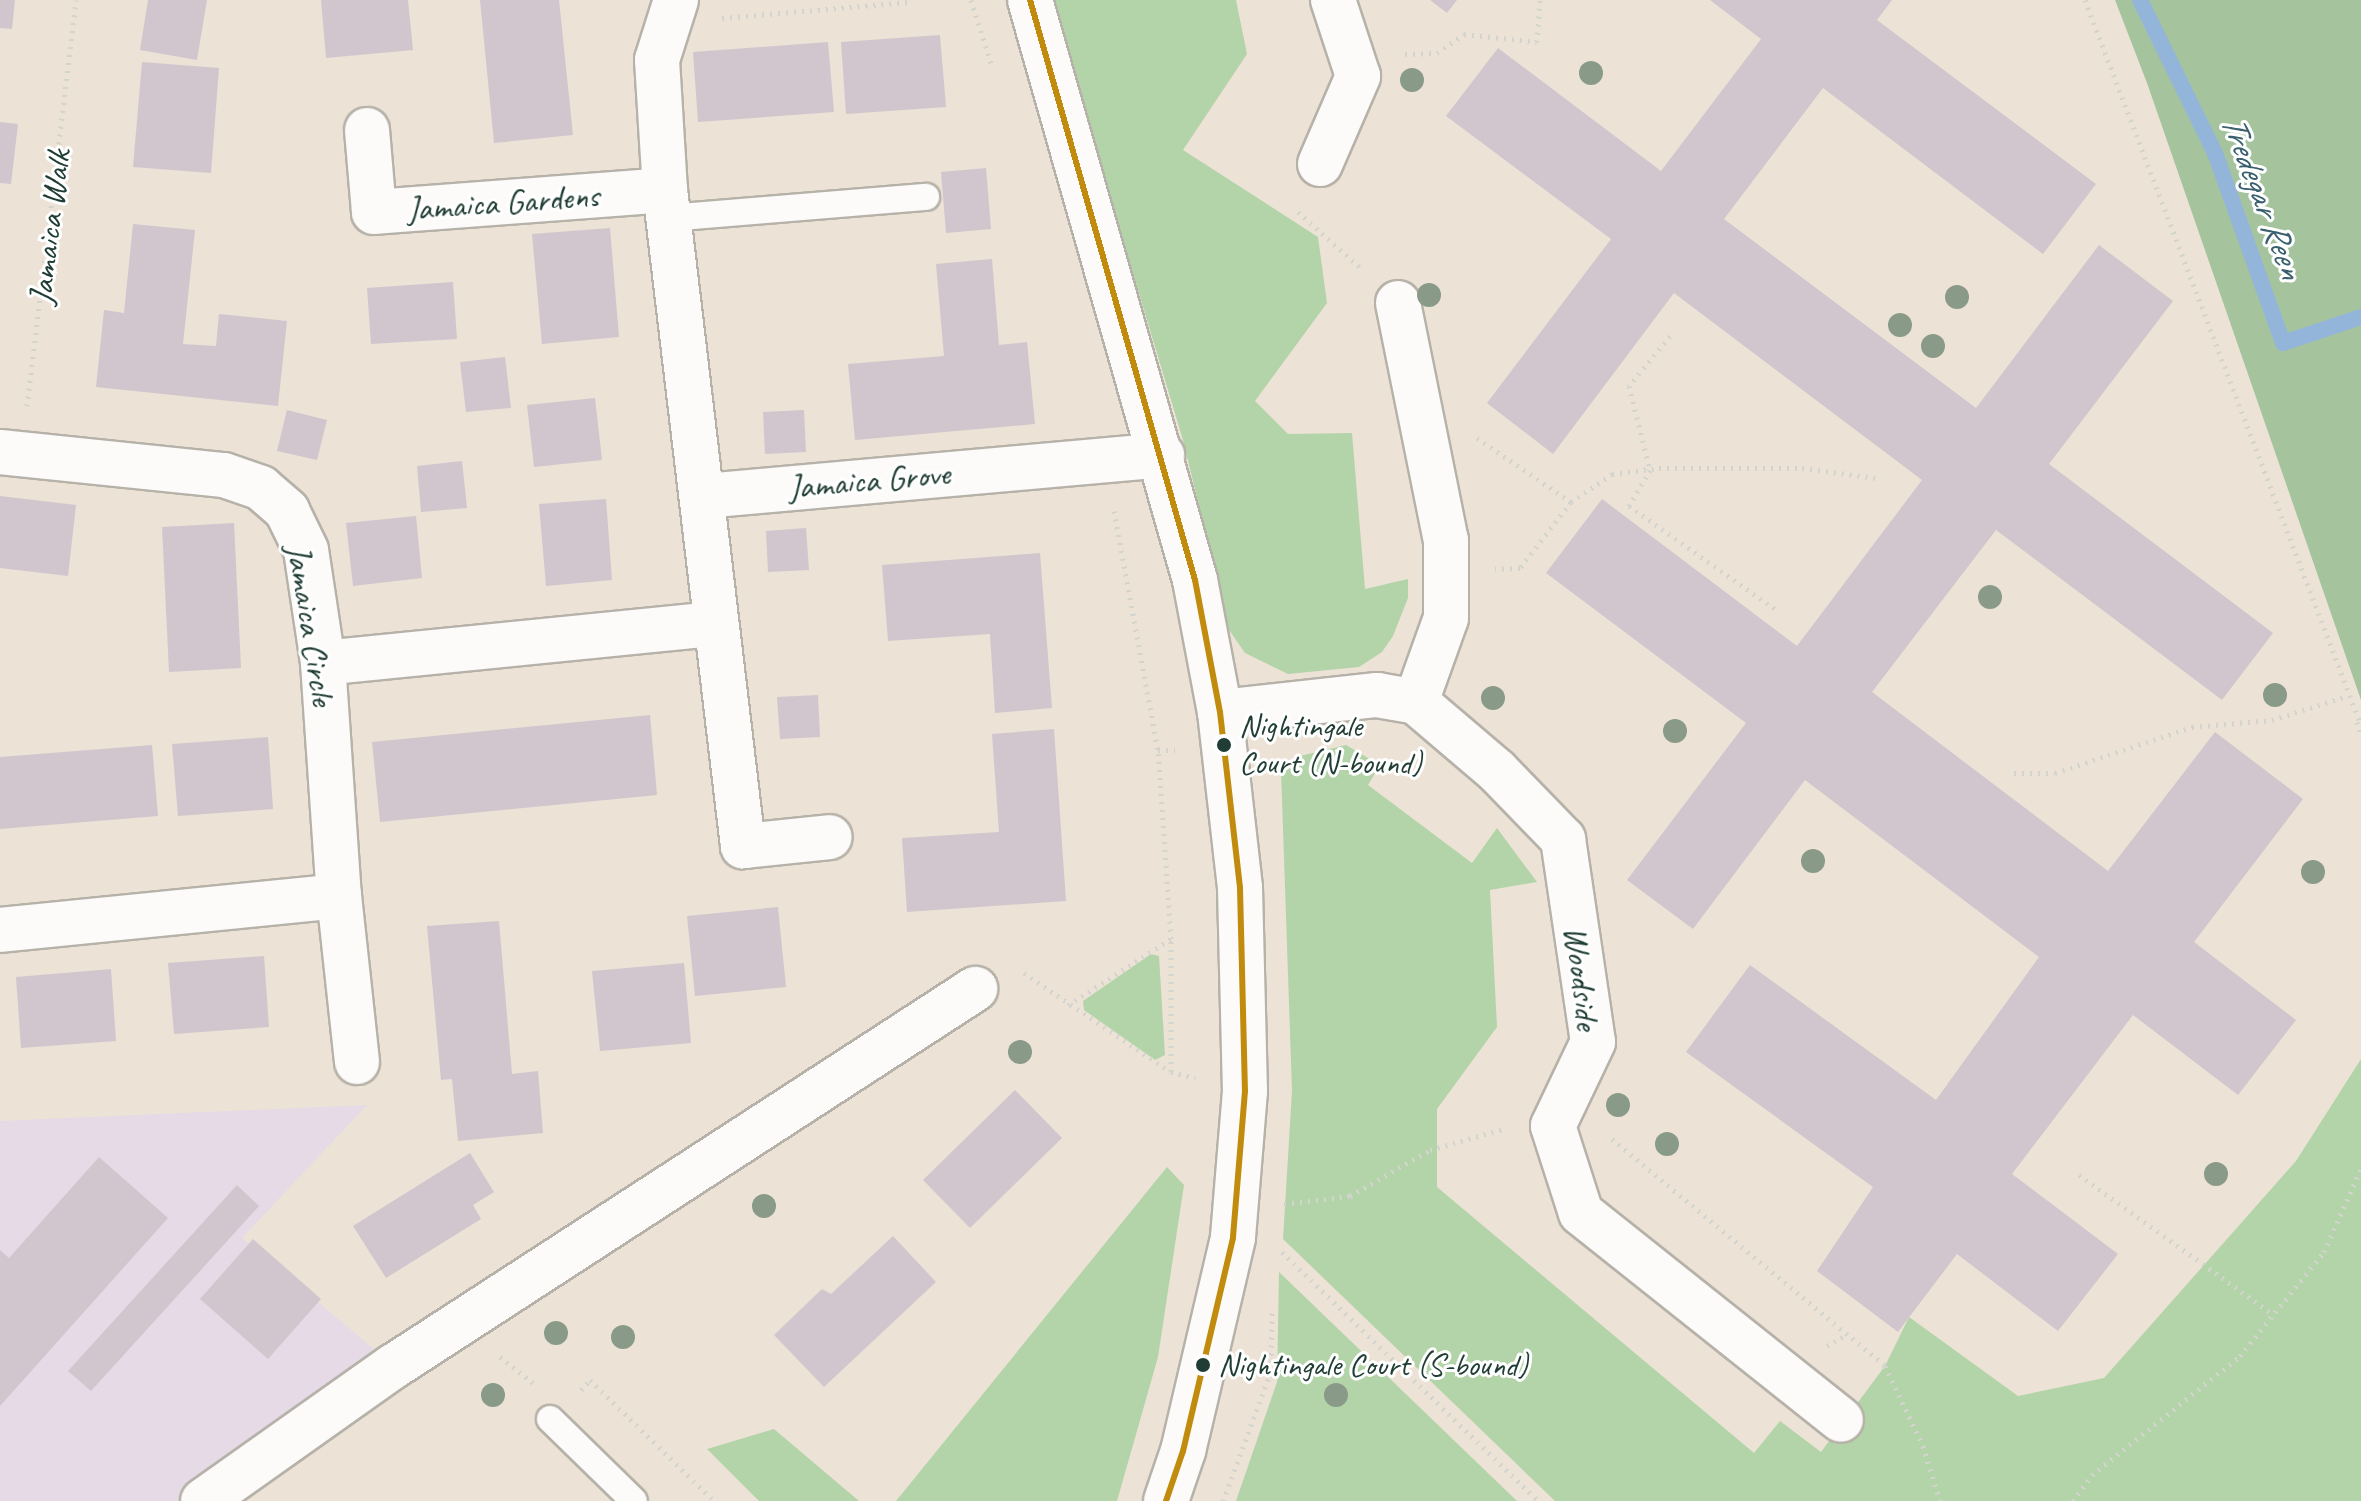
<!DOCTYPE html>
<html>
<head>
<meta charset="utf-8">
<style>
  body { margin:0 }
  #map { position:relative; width:2361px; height:1501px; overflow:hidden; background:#ede2d6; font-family:Caveat,sans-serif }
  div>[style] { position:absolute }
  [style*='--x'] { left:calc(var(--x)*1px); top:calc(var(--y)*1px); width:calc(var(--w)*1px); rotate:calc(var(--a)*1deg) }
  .built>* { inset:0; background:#e6dae6 }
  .green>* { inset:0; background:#b3d4a8 }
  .forest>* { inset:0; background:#a5c49e }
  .stream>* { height:16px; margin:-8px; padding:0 8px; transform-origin:8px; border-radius:8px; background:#93b5d9 }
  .building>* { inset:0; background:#d1c6cd }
  .path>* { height:5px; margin-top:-2.5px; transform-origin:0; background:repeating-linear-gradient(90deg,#d4d4cf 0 2px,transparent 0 8px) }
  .roads { filter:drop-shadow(2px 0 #b6b2a9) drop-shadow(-2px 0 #b6b2a9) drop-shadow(0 2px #b6b2a9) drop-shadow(0 -2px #b6b2a9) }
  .service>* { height:26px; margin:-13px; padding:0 13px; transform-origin:13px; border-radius:13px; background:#fcfbf9 }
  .minor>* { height:44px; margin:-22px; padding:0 22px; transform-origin:22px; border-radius:22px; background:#fcfbf9 }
  .tertiary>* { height:44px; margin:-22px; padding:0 22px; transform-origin:22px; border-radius:22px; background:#fcfbf9 }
  .bus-1>* { height:6px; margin:-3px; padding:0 3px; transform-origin:3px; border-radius:3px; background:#c18c0d }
  .trees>* { width:24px; height:24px; margin:-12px; border-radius:50%; background:#899a88 }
  .dots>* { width:22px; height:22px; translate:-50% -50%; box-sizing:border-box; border:4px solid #fff; border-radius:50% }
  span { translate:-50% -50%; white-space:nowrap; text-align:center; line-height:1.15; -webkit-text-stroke:6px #fff; paint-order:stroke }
  .bus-label { font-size:32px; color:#1f3d34 }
  .left { translate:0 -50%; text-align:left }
  .street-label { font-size:34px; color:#1f3d34 }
  .water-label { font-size:36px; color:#3a606e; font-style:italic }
</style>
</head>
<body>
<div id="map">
  <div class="built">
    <div style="clip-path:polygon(367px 1105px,242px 1238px,394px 1366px,203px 1501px,0 1501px,0 1121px)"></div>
  </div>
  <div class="green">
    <div style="clip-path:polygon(1051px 0,1236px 0,1247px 54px,1183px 150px,1318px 237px,1327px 303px,1255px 401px,1288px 434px,1352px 433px,1365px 589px,1408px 579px,1408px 598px,1393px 636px,1382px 652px,1359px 667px,1288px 674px,1245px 653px,1229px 630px,1183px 440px)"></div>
    <div style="clip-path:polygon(1346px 745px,1380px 765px,1368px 785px,1472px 863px,1497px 828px,1537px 882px,1490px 890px,1497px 1027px,1437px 1109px,1437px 1187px,1754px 1453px,1780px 1421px,1821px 1452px,1885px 1366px,1909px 1317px,2018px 1396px,2104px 1378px,2296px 1161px,2361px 1059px,2361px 1501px,1555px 1501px,1283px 1239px,1292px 1091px,1281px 771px,1296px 757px)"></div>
    <div style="clip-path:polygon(1151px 954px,1159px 956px,1165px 1055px,1155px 1060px,1084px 1010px,1083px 1001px)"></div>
    <div style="clip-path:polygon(1167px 1167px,1184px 1185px,1158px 1357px,1117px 1501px,896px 1501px)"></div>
    <div style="clip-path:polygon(1279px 1272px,1517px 1501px,1236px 1501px,1277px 1382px)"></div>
    <div style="clip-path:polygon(774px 1429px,859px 1501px,759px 1501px,707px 1449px)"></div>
  </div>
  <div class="forest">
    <div style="clip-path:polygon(2115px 0,2361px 0,2361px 700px,2147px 83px)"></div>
  </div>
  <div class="stream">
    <div style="--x:2140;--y:0;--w:170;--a:63.9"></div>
    <div style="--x:2215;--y:153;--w:202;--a:70.3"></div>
    <div style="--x:2283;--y:343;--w:82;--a:-18.4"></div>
  </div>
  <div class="building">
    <div style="clip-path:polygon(0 0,15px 0,12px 29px,0 28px)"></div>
    <div style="clip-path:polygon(148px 0,207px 0,197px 60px,140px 50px)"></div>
    <div style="clip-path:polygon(321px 0,408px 0,413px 50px,326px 58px)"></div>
    <div style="clip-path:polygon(480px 0,559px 0,573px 135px,494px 143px)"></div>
    <div style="clip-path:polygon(1430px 0,1457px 0,1447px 13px)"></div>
    <div style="clip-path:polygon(1710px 0,1892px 0,1877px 20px,2096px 184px,2043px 254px,1823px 88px,1724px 219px,1976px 408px,2099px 245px,2173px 301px,2049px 464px,2273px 633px,2222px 700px,1996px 530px,1872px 692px,2108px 871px,2215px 732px,2303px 799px,2194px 942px,2296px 1020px,2238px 1095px,2133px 1015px,2012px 1174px,2118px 1254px,2058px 1331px,1957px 1254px,1898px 1332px,1817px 1271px,1873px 1187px,1686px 1052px,1750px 965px,1936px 1100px,2039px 957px,1805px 780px,1693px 929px,1627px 880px,1746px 723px,1546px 573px,1602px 499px,1797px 646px,1922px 480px,1674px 293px,1553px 454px,1487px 403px,1611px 239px,1446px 116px,1498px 48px,1661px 171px,1761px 39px)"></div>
    <div style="clip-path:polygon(940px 35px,946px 107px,846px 114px,841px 42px)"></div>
    <div style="clip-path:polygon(828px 42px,834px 112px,698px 122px,693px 52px)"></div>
    <div style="clip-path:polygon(142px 62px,219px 68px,211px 173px,133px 167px)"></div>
    <div style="clip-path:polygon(0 122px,18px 124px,11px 184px,0 183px)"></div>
    <div style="clip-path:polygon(986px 168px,991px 229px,946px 233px,941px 172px)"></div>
    <div style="clip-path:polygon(133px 224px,195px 230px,183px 344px,216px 346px,219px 314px,287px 321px,278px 406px,96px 387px,104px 310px,124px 313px)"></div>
    <div style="clip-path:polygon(610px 228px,619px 337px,542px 344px,532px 234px)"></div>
    <div style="clip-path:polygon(992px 259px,999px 345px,1027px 342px,1035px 424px,855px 440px,848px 364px,944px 356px,936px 264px)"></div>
    <div style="clip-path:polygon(453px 282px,457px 339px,371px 344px,367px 288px)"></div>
    <div style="clip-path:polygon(505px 357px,511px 408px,466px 412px,460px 362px)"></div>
    <div style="clip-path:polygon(595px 398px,602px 460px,534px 467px,527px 405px)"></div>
    <div style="clip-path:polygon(287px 410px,327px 420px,317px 460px,277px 451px)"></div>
    <div style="clip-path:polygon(804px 410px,806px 452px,765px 454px,763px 412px)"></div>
    <div style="clip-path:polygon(462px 461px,467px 508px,421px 512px,417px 466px)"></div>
    <div style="clip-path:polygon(0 496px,76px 505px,68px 576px,0 568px)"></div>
    <div style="clip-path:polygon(606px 499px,612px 580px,546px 586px,539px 504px)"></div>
    <div style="clip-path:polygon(416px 516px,422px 578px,353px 586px,346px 523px)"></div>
    <div style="clip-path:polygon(234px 523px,241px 668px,169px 672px,162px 527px)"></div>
    <div style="clip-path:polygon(806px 528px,809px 570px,768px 572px,766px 531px)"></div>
    <div style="clip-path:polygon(1040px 553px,1052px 708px,995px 713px,990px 634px,888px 641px,882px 565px)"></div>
    <div style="clip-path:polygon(818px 695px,820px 737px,780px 739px,777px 697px)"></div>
    <div style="clip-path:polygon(650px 715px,657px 795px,380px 822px,372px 742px)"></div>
    <div style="clip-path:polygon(1054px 729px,1066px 901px,907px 912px,902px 838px,999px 832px,992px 734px)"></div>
    <div style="clip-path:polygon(268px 737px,273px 809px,178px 816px,172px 744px)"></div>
    <div style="clip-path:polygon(152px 745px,158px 816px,0 829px,0 757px)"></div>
    <div style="clip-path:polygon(778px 907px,786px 987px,695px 996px,687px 916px)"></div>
    <div style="clip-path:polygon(499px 921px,512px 1074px,538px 1071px,543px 1133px,458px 1141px,452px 1079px,441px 1080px,427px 926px)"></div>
    <div style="clip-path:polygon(264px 956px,269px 1027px,174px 1034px,168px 963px)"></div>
    <div style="clip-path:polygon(684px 963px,691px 1043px,600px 1051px,592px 971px)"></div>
    <div style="clip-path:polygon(111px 969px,116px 1041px,21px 1048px,16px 977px)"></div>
    <div style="clip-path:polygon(1015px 1090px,1062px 1138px,970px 1228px,923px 1180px)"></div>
    <div style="clip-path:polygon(470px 1153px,494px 1192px,473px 1205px,481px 1219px,386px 1278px,353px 1226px)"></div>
    <div style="clip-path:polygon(99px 1157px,168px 1218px,0 1406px,0 1250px,9px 1258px)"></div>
    <div style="clip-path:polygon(237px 1185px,259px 1206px,91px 1391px,68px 1371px)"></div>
    <div style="clip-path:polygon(893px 1236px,936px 1282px,824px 1387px,774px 1335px,822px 1289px,831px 1294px)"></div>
    <div style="clip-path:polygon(253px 1239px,321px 1299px,268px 1359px,200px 1299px)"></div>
  </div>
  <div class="path">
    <div style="--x:971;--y:0;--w:66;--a:72.4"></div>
    <div style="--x:2085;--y:0;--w:776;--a:69.16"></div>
    <div style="--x:722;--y:18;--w:187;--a:-4.9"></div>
    <div style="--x:1405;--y:54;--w:32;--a:-2"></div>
    <div style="--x:1437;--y:53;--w:33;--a:-35"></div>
    <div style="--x:1464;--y:34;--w:73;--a:6.3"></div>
    <div style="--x:1537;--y:42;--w:42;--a:-85.9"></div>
    <div style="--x:1298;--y:212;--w:86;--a:41.7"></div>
    <div style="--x:1670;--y:336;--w:65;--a:129.4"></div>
    <div style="--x:1629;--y:386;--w:87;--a:76"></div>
    <div style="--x:1650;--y:470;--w:42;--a:120.3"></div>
    <div style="--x:1629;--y:506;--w:179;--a:35.2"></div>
    <div style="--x:27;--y:406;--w:409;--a:-83.1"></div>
    <div style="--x:1477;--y:438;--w:114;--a:34.2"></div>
    <div style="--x:1571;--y:502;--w:83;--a:127.7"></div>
    <div style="--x:1520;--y:568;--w:25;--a:178"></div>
    <div style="--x:1571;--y:502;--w:50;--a:-34.3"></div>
    <div style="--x:1612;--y:474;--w:47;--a:-7.3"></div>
    <div style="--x:1659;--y:468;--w:143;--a:0"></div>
    <div style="--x:1802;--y:468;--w:75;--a:7.7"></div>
    <div style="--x:1114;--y:511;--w:243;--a:79.6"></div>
    <div style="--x:2357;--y:722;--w:15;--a:74"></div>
    <div style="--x:2014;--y:773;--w:41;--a:0"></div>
    <div style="--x:2055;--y:773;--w:145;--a:-18.6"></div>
    <div style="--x:2192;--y:727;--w:80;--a:-5"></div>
    <div style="--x:2272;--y:720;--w:79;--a:-17.7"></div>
    <div style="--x:1024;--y:973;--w:177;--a:34"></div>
    <div style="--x:1171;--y:1072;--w:25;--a:14"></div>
    <div style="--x:1068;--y:1005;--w:122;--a:-32.7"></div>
    <div style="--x:1171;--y:1071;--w:132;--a:-90"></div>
    <div style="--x:1171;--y:939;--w:189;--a:-93.9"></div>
    <div style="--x:1158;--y:750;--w:17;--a:0"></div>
    <div style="--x:1612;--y:1139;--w:355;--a:39.7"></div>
    <div style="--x:1885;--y:1366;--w:89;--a:64.6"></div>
    <div style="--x:1923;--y:1446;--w:58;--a:72.8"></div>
    <div style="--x:2079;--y:1175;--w:240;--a:35.7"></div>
    <div style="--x:1284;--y:1204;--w:66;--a:-6.9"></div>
    <div style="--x:1350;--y:1196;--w:92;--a:-29.9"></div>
    <div style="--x:1430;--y:1150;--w:79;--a:-16.1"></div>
    <div style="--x:1282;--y:1252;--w:357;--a:44.2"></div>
    <div style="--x:1827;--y:1346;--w:23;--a:-31"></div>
    <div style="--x:500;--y:1357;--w:42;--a:38.2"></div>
    <div style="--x:581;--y:1390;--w:13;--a:-48"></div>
    <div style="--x:590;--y:1380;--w:173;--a:44.3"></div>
    <div style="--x:1223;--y:1501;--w:139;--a:-69.7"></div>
    <div style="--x:1271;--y:1371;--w:63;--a:-89.1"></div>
    <div style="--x:2073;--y:1501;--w:32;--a:-54"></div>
    <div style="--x:2092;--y:1475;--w:190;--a:-38.8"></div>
    <div style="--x:2240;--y:1356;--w:134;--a:-51.1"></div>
    <div style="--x:2324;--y:1252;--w:91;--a:-66"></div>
  </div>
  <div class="roads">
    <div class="service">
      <div style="--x:669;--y:218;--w:258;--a:-4.7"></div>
      <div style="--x:550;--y:1419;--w:117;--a:44.3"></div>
    </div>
    <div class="minor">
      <div style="--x:676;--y:0;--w:63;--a:107.6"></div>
      <div style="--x:657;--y:60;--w:130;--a:86.5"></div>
      <div style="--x:665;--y:190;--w:661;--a:83.22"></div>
      <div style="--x:743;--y:846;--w:87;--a:-5.9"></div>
      <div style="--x:367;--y:130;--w:82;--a:85.1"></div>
      <div style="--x:374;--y:212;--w:292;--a:-4.3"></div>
      <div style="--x:1320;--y:164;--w:96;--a:-66.6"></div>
      <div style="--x:1358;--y:76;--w:80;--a:-108.2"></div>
      <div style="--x:1398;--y:303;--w:242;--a:78.6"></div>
      <div style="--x:1446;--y:540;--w:78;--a:90"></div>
      <div style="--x:1446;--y:618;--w:89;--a:109.7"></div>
      <div style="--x:0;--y:452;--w:225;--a:5.9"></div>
      <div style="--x:224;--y:475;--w:39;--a:19"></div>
      <div style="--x:261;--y:488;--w:35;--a:41"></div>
      <div style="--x:287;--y:511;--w:43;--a:64"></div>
      <div style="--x:306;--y:550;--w:114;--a:81.4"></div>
      <div style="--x:323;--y:663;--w:234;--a:86.1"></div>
      <div style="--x:339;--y:896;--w:341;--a:174.3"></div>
      <div style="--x:705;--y:496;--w:459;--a:-5.1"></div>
      <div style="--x:323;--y:663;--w:394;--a:-5.7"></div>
      <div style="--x:1220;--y:712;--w:158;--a:-6.2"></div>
      <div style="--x:1377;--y:695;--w:40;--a:10"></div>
      <div style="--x:1416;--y:702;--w:106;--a:40.4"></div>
      <div style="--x:1497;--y:771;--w:95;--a:45.9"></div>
      <div style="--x:1563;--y:839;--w:205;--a:81.6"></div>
      <div style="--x:1593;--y:1042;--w:93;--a:115.5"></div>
      <div style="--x:1553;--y:1126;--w:91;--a:72.2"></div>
      <div style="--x:1581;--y:1213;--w:332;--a:38.5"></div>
      <div style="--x:339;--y:896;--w:167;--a:83.8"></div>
      <div style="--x:203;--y:1501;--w:234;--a:-35.3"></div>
      <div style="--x:394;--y:1366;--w:693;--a:-32.98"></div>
    </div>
    <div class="tertiary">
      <div style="--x:1030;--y:0;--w:603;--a:74.12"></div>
      <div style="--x:1195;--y:580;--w:134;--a:79.3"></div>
      <div style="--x:1220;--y:712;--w:177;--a:83.5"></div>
      <div style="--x:1240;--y:888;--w:203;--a:88.6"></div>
      <div style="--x:1245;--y:1091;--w:147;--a:94.7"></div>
      <div style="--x:1233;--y:1238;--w:219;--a:103.2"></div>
      <div style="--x:1183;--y:1451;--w:53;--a:108.8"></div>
    </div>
  </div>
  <div class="bus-1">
    <div style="--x:1030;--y:0;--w:603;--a:74.12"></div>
    <div style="--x:1195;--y:580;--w:134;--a:79.3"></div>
    <div style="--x:1220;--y:712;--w:177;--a:83.5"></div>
    <div style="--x:1240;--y:888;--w:203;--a:88.6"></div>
    <div style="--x:1245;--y:1091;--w:147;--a:94.7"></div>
    <div style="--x:1233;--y:1238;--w:219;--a:103.2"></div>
    <div style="--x:1183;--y:1451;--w:53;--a:108.8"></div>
  </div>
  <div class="trees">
    <div style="left:1591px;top:73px"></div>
    <div style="left:1412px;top:80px"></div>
    <div style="left:1429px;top:295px"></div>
    <div style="left:1957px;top:297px"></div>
    <div style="left:1900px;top:325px"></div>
    <div style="left:1933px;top:346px"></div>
    <div style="left:1990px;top:597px"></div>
    <div style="left:2275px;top:695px"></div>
    <div style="left:1493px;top:698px"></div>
    <div style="left:1675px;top:731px"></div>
    <div style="left:1813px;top:861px"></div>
    <div style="left:2313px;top:872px"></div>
    <div style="left:1020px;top:1052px"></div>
    <div style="left:1618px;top:1105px"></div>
    <div style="left:1667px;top:1144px"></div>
    <div style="left:2216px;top:1174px"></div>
    <div style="left:764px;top:1206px"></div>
    <div style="left:556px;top:1333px"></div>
    <div style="left:623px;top:1337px"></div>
    <div style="left:493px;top:1395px"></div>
    <div style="left:1336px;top:1395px"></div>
  </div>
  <div class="dots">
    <div style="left:1224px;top:745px;background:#1f3d34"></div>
    <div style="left:1203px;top:1365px;background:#1f3d34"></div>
  </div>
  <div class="bus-label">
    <span class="left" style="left:1239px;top:745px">Nightingale<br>Court (N-bound)</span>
    <span class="left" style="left:1218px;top:1365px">Nightingale Court (S-bound)</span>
  </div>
  <div class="street-label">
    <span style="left:503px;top:202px;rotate:-4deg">Jamaica Gardens</span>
    <span style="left:49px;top:227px;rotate:-83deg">Jamaica Walk</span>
    <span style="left:869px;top:480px;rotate:-5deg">Jamaica Grove</span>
    <span style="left:311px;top:625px;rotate:81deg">Jamaica Circle</span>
    <span style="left:1582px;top:978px;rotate:83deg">Woodside</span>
  </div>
  <div class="water-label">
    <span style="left:2262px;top:196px;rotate:69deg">Tredegar Reen</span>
  </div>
</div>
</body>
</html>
